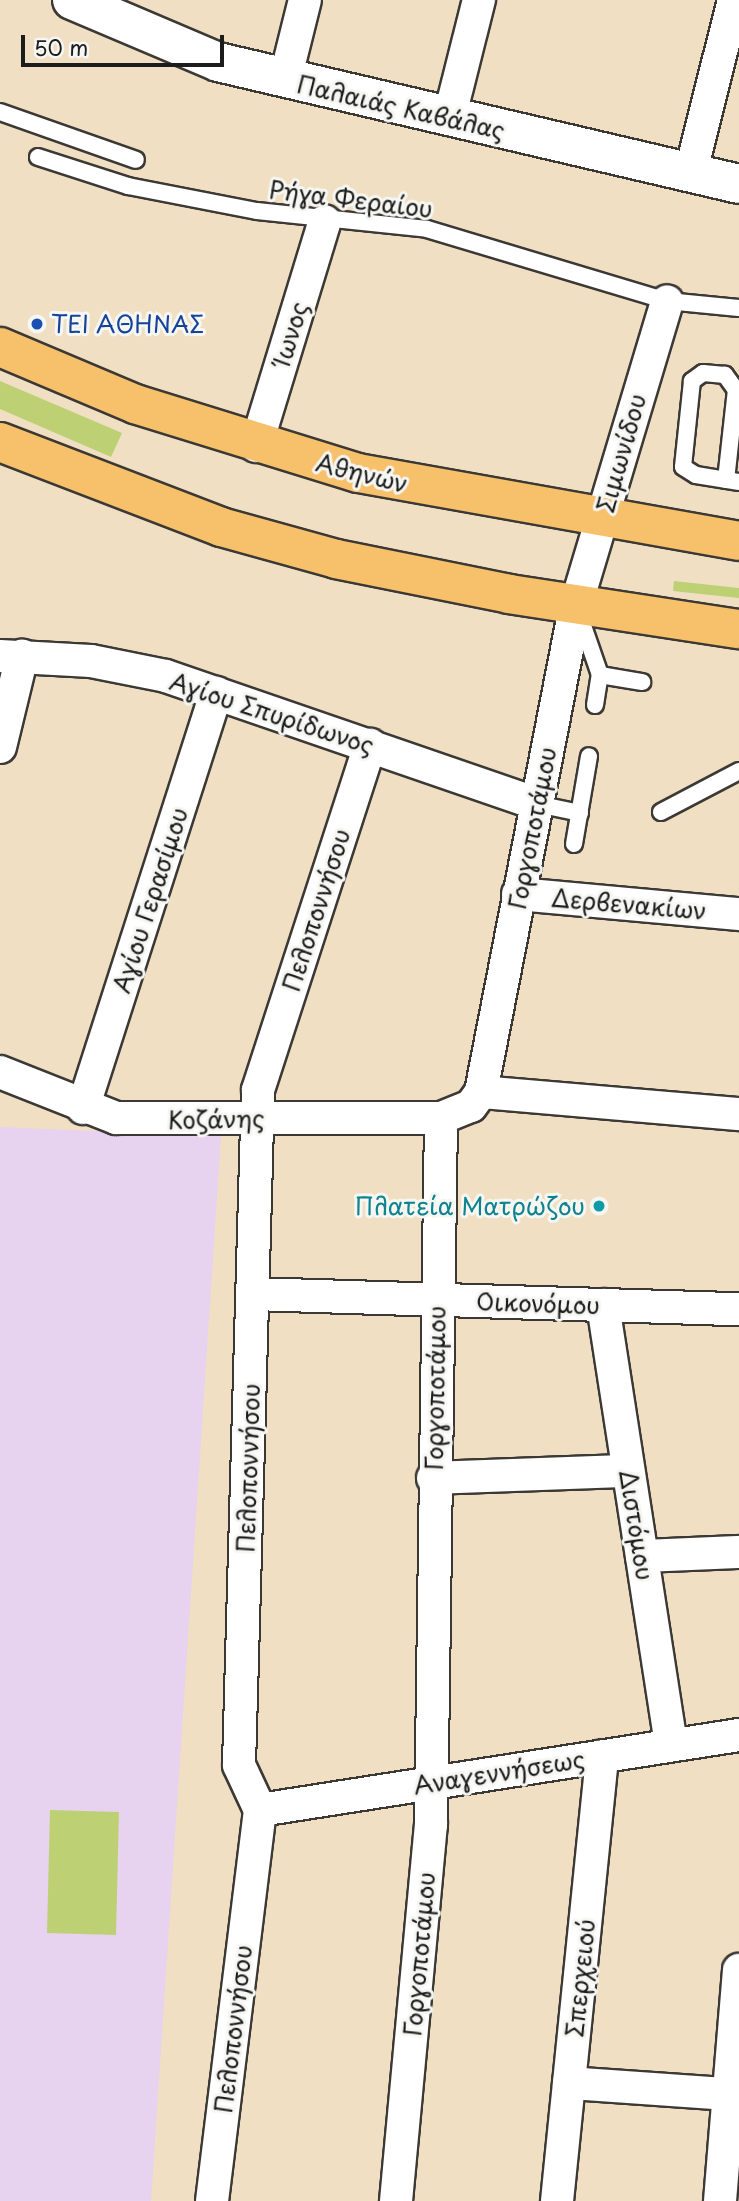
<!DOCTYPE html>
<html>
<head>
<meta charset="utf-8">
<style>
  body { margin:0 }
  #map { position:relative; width:739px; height:2201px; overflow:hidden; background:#f0dfc2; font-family:"Playpen Sans",sans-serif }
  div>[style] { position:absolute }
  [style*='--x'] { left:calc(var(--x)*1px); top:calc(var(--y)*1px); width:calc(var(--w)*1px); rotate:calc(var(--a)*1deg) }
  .built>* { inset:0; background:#e7d2ef }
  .green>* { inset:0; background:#bdd174 }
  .roads { filter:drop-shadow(2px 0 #3c3935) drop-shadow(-2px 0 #3c3935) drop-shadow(0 2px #3c3935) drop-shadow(0 -2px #3c3935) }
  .service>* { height:16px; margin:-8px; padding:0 8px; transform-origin:8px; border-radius:8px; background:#fff }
  .minor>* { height:32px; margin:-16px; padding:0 16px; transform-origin:16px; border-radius:16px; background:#fff }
  .tertiary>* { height:38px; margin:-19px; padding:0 19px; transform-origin:19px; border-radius:19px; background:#fff }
  .trunk>* { height:38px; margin:-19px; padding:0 19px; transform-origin:19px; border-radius:19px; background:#f7c06b }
  .dots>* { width:19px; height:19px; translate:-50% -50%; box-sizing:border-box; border:4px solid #f6f6f2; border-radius:50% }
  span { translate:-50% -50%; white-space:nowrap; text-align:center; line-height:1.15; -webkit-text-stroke:6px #f6f6f2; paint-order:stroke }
  .street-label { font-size:24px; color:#1c1c1c }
  .transit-label { font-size:24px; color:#164399 }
  .left { translate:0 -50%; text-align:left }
  .culture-label { font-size:24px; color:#0d838f }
  .right { translate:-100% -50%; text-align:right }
  .scale { position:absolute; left:21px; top:35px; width:203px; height:32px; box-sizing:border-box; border:4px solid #1c1c1c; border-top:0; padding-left:9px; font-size:21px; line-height:24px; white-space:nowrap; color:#1c1c1c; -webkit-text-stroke:5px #f6f6f2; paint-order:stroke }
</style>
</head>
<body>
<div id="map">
  <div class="built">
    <div style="clip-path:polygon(0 1127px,221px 1136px,151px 2201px,0 2201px)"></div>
  </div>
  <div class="green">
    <div style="clip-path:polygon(0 381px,122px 433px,111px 457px,0 409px)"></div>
    <div style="clip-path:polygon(674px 581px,739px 588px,739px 598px,673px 591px)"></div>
    <div style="clip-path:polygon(50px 1810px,119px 1812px,116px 1935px,47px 1933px)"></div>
  </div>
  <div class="roads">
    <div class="service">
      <div style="--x:0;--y:112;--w:144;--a:19.4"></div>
      <div style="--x:38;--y:157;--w:95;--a:17.9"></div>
      <div style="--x:128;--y:186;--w:131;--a:11"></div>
      <div style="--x:257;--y:211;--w:171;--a:6"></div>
      <div style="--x:427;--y:229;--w:251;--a:16.7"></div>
      <div style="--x:667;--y:301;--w:72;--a:5.6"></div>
      <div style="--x:726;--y:480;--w:91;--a:-83.7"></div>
      <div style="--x:736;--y:390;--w:19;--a:-126"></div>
      <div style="--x:725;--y:375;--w:22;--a:-175"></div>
      <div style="--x:703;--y:373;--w:14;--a:144"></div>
      <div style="--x:692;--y:381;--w:86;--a:96"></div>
      <div style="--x:683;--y:467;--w:15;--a:32"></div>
      <div style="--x:696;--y:475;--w:44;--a:9.2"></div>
      <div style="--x:579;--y:614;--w:65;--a:71"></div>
      <div style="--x:600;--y:675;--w:43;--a:9.5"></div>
      <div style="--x:595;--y:705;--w:30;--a:-81"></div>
      <div style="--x:537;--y:804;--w:44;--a:11.8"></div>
      <div style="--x:661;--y:812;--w:88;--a:-27.7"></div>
      <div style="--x:574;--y:844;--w:89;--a:-80.3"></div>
    </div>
    <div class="minor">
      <div style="--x:285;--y:80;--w:82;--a:-76"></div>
      <div style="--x:449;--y:119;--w:123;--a:-75.9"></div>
      <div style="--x:690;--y:175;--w:180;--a:-75.9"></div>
      <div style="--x:256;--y:446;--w:235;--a:-73"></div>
      <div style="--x:0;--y:656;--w:91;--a:3.1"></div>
      <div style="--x:91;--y:661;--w:76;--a:11.3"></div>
      <div style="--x:166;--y:676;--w:392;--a:19"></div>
      <div style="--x:0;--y:747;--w:94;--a:-76.4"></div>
      <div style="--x:518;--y:894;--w:222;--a:5.2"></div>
      <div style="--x:0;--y:1072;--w:125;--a:21.6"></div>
      <div style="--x:116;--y:1118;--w:325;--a:0"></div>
      <div style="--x:441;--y:1118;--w:32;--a:-22"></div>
      <div style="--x:471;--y:1106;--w:17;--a:-54"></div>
      <div style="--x:481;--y:1092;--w:496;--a:-79"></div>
      <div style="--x:576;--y:605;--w:317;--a:-73.3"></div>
      <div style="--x:481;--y:1092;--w:259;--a:4.9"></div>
      <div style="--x:83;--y:1108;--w:436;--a:-72.2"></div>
      <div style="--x:253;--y:1294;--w:486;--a:1.8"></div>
      <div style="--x:603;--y:1305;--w:445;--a:81.2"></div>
      <div style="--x:433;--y:1478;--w:195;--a:-2.1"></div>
      <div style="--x:642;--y:1556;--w:97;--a:-2.4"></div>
      <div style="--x:260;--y:1810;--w:485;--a:-8.9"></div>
      <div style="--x:569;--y:2083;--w:158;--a:4"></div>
      <div style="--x:212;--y:2201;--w:394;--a:-83"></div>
      <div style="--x:260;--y:1810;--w:50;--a:-115"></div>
      <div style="--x:239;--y:1765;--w:675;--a:-88.39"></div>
      <div style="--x:258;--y:1090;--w:363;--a:-72"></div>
      <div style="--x:396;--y:2201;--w:378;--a:-84.7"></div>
      <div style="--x:431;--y:1825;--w:707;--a:-89.19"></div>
      <div style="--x:557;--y:2201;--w:447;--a:-84.2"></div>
      <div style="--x:720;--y:2201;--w:232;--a:-85.3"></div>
    </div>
    <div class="tertiary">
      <div style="--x:72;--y:0;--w:159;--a:23"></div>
      <div style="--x:218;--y:62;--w:535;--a:13.18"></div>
    </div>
    <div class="trunk">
      <div style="--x:0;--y:347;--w:147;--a:22.9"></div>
      <div style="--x:135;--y:404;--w:233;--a:17.2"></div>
      <div style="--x:358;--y:473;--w:387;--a:10.1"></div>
      <div style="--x:0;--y:442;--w:237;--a:21"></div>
      <div style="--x:221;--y:527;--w:119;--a:15.5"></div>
      <div style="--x:336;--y:559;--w:177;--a:11.4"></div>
      <div style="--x:509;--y:594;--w:233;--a:8.7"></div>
    </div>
  </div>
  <div class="dots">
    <div style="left:37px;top:324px;background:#1a4fb4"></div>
    <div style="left:599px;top:1206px;background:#0f9aa8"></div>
  </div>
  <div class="street-label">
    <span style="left:401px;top:107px;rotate:13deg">Παλαιάς Καβάλας</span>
    <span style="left:351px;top:199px;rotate:7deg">Ρήγα Φεραίου</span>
    <span style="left:290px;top:334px;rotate:-73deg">Ίωνος</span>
    <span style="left:621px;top:453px;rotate:-74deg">Σιμωνίδου</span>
    <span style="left:362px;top:473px;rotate:14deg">Αθηνών</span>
    <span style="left:272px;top:713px;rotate:18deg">Αγίου Σπυρίδωνος</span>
    <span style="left:532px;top:828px;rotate:-79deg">Γοργοποτάμου</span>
    <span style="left:150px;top:900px;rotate:-72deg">Αγίου Γερασίμου</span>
    <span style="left:629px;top:904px;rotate:5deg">Δερβενακίων</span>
    <span style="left:316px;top:910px;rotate:-72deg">Πελοποννήσου</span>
    <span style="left:216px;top:1119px;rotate:-1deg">Κοζάνης</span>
    <span style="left:538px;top:1303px;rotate:2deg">Οικονόμου</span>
    <span style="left:435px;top:1388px;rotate:-89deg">Γοργοποτάμου</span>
    <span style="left:248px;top:1468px;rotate:-88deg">Πελοποννήσου</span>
    <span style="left:637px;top:1525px;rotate:81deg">Διστόμου</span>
    <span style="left:499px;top:1772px;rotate:-9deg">Αναγεννήσεως</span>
    <span style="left:419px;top:1954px;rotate:-85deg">Γοργοποτάμου</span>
    <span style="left:580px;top:1978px;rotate:-84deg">Σπερχειού</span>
    <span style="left:233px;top:2029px;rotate:-83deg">Πελοποννήσου</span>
  </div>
  <div class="transit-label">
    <span class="left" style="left:51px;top:324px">ΤΕΙ ΑΘΗΝΑΣ</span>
  </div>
  <div class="culture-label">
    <span class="right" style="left:585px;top:1206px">Πλατεία Ματρώζου</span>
  </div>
  <div class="scale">50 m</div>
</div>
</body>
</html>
